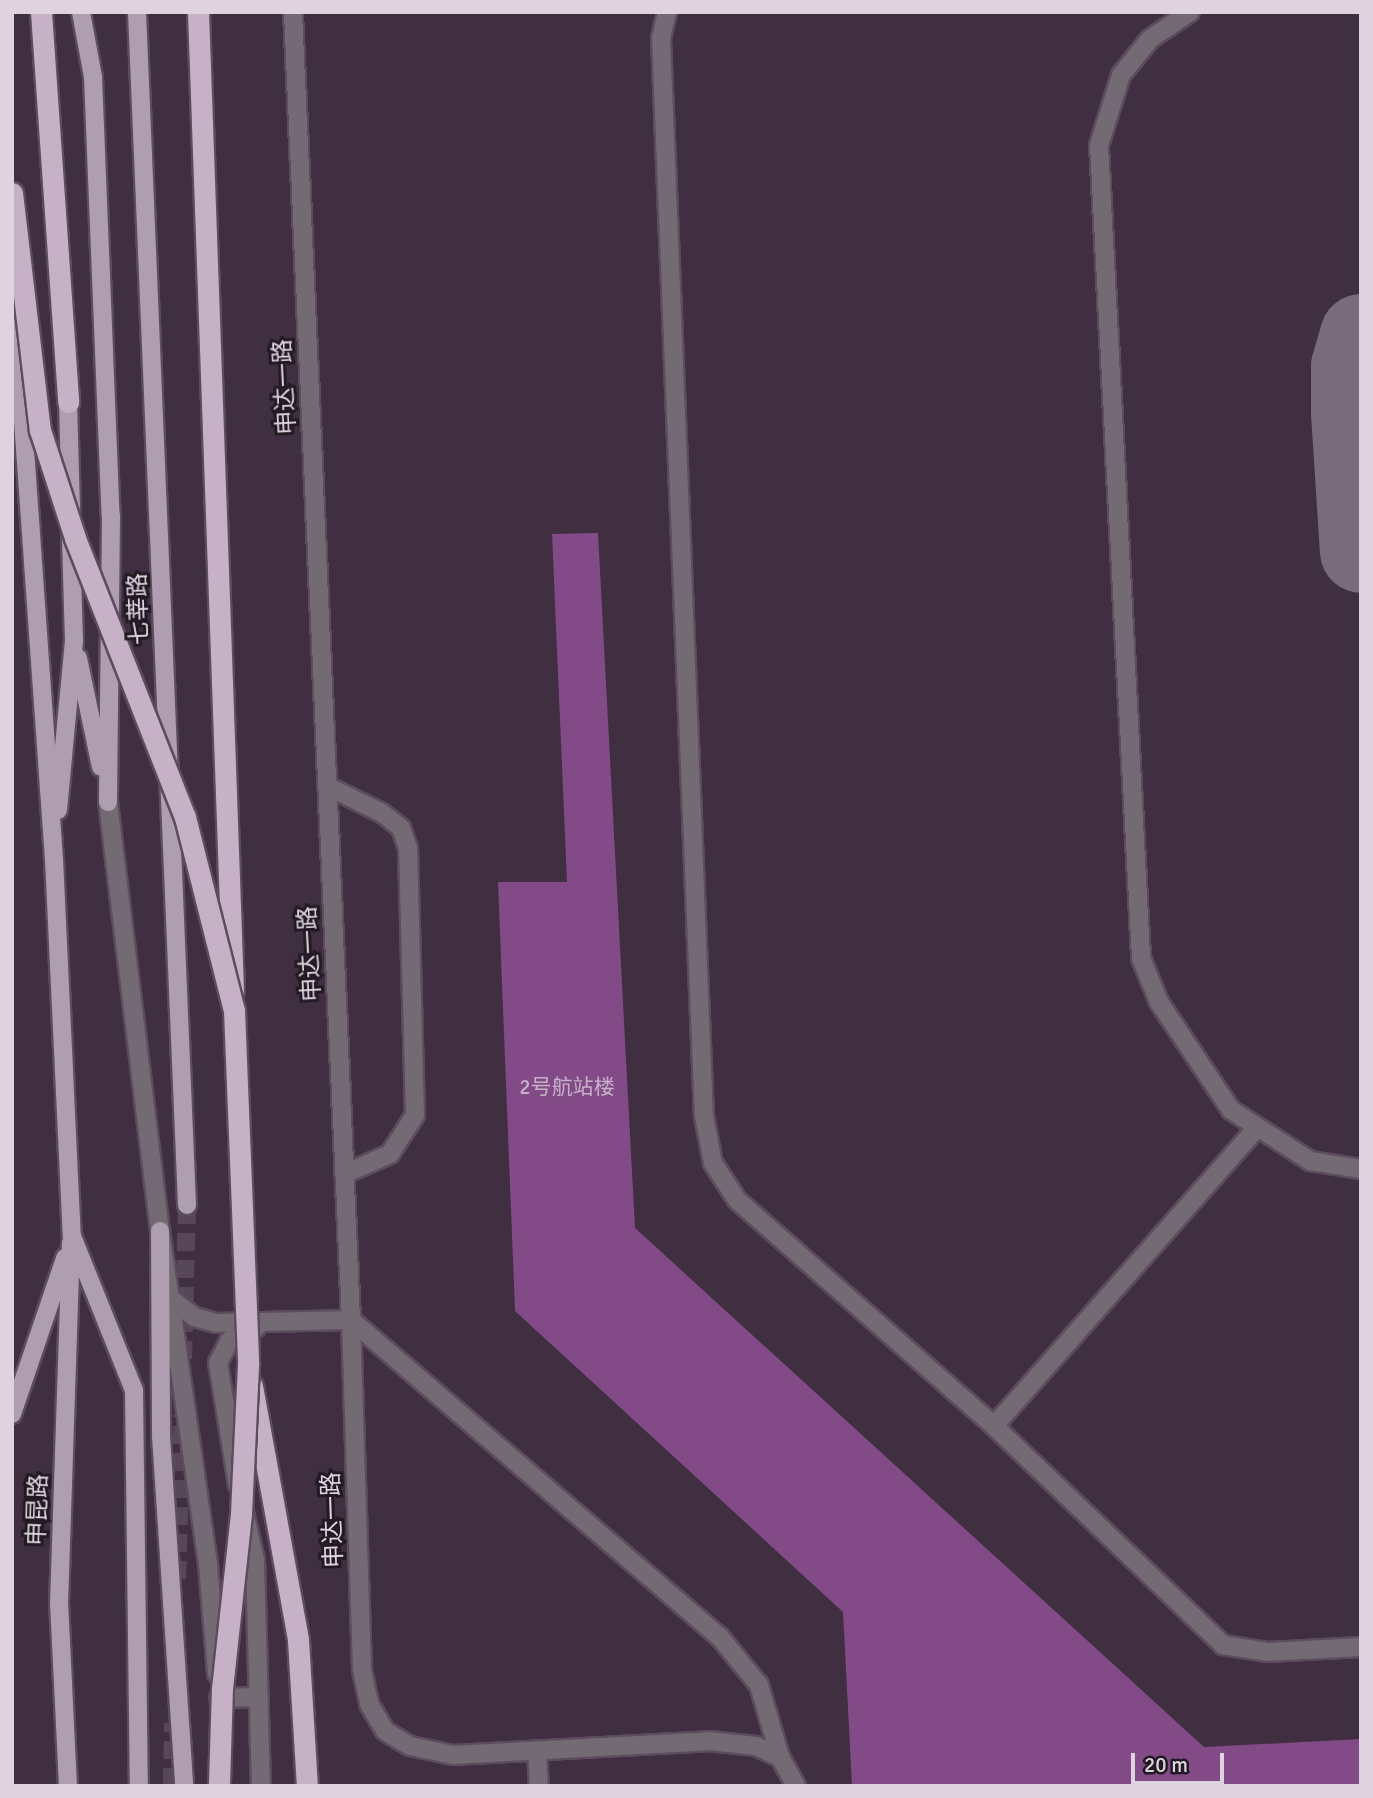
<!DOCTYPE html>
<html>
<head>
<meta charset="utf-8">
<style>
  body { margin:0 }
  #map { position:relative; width:1373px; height:1798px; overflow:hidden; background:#402e41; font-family:Signika,"Noto Sans SC",sans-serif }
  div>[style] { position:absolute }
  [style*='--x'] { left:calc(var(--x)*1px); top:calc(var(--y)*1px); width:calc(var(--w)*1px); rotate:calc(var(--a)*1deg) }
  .taxiway>* { height:82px; margin:-41px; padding:0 41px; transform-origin:41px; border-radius:41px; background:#7a6b7b }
  .building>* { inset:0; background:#824a87 }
  .major-tunnel>* { height:18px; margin-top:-9px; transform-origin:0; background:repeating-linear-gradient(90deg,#584759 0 18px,transparent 0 27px) }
  .roads { filter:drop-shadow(2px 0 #5c4c5d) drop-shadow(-2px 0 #5c4c5d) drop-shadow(0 2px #5c4c5d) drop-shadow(0 -2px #5c4c5d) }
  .minor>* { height:18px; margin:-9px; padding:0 9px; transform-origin:9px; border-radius:9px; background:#736a73 }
  .major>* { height:18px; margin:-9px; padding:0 9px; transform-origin:9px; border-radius:9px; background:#af9db0 }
  .highway>* { height:21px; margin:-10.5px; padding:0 10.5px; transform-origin:10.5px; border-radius:10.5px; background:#c6b1c7 }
  .bridges { filter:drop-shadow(2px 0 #5c4c5d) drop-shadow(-2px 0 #5c4c5d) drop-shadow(0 2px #5c4c5d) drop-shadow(0 -2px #5c4c5d) }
  .highway-bridge>* { height:21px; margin:-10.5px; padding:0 10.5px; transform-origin:10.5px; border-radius:10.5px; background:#c6b1c7 }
  span { translate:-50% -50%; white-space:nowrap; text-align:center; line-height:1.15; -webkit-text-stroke:6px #221a22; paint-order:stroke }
  .number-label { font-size:21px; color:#c7b1c8 }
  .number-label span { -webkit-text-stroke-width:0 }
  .street-label { font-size:24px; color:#ded3de }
  .frame { position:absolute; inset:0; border:14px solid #ded3de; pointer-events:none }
  .scale { position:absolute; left:1131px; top:1753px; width:93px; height:32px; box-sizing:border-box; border:4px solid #ded3de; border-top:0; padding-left:9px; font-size:21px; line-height:24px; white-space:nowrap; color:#ded3de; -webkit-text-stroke:5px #221a22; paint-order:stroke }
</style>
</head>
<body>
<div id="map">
  <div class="taxiway">
    <div style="--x:1361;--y:335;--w:33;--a:106"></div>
    <div style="--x:1352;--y:367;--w:46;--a:90"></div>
    <div style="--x:1352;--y:413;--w:139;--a:86.3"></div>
  </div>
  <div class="building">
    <div style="clip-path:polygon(598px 533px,635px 1228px,1204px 1747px,1361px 1739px,1361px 1786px,852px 1786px,843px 1612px,515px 1311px,498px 882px,567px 882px,552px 534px)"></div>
  </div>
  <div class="major-tunnel">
    <div style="--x:183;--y:1359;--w:154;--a:-88.5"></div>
    <div style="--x:177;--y:1579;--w:164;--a:-88.3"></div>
    <div style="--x:172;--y:1786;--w:63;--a:-89.1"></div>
  </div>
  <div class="roads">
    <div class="minor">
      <div style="--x:293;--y:12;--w:1309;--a:87.46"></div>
      <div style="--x:351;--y:1320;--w:350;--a:88.2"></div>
      <div style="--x:362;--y:1670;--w:35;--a:78"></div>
      <div style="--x:369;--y:1704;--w:31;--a:59"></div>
      <div style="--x:385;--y:1731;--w:29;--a:31"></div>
      <div style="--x:410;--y:1746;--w:44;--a:11.8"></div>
      <div style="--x:453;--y:1755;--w:256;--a:-3.1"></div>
      <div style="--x:709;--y:1741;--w:47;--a:6.1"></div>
      <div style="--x:756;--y:1746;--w:26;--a:25"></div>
      <div style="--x:780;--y:1757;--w:33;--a:61"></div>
      <div style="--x:667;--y:12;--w:27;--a:103"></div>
      <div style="--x:661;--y:38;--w:1079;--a:87.72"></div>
      <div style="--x:704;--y:1116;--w:48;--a:79.2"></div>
      <div style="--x:713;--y:1163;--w:44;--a:57"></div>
      <div style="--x:737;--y:1200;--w:342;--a:41.3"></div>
      <div style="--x:994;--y:1426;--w:317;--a:43.7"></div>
      <div style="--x:1223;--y:1645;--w:46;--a:8.8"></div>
      <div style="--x:1268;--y:1652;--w:93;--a:-3.1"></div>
      <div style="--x:1190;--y:12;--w:48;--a:146"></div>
      <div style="--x:1150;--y:39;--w:46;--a:128.9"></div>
      <div style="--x:1121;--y:75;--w:73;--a:107.4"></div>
      <div style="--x:1099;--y:145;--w:814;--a:87.04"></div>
      <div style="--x:1141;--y:958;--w:48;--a:67.8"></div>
      <div style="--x:1159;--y:1002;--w:130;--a:56.3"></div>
      <div style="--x:1231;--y:1110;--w:94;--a:32.8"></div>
      <div style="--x:1310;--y:1161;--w:52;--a:8.9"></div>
      <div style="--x:327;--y:786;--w:61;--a:26.1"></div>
      <div style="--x:382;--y:813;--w:24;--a:38"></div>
      <div style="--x:401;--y:828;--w:21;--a:71"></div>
      <div style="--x:408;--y:848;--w:267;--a:88.5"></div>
      <div style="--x:415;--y:1115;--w:46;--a:122.7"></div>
      <div style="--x:390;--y:1154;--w:50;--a:156.5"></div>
      <div style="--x:108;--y:802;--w:432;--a:83.1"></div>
      <div style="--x:160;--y:1231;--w:336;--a:81.8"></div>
      <div style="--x:208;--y:1564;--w:110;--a:85.3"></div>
      <div style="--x:170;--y:1298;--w:31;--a:38"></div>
      <div style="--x:194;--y:1317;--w:23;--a:15"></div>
      <div style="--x:216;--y:1323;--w:135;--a:-1.3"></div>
      <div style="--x:351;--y:1320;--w:485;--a:40.7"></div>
      <div style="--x:719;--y:1636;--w:63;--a:50.8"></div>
      <div style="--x:759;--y:1685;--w:75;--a:73.7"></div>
      <div style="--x:994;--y:1426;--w:396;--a:-48.6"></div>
      <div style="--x:238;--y:1485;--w:124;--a:-99.3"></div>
      <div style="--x:218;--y:1363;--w:25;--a:-63"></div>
      <div style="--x:229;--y:1341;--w:30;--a:-26"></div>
      <div style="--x:244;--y:1512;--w:49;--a:77.1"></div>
      <div style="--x:255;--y:1560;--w:226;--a:88.5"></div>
      <div style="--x:219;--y:1698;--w:40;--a:-1.4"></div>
      <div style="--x:537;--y:1751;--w:35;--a:87"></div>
    </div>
    <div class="major">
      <div style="--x:81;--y:12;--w:66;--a:79.5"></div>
      <div style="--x:93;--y:77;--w:439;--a:87.7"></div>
      <div style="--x:111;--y:516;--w:286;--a:90.6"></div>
      <div style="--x:137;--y:12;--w:1194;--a:87.6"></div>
      <div style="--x:13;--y:279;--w:581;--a:85.96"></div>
      <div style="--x:54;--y:859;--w:377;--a:87.3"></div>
      <div style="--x:72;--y:1236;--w:166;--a:68.1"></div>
      <div style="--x:134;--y:1390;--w:396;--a:89.3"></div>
      <div style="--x:68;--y:402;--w:107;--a:88.4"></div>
      <div style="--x:78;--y:658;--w:111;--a:78.1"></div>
      <div style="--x:58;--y:810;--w:170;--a:-84.6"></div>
      <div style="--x:74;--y:641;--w:104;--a:-91.7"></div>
      <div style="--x:160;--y:1231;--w:205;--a:89.7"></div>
      <div style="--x:161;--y:1436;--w:351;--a:86.2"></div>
      <div style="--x:12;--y:1414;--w:165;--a:-71.2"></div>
      <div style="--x:68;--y:1786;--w:182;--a:-92.8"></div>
      <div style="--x:59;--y:1604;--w:361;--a:-88.1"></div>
    </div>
    <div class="highway">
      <div style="--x:41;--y:12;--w:391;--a:86"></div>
      <div style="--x:198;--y:12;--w:979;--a:87.95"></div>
      <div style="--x:252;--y:1386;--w:258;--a:79.7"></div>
      <div style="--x:298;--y:1640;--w:146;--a:86.5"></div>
    </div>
  </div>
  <div class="bridges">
    <div class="highway-bridge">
      <div style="--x:12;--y:193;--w:239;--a:83.3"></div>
      <div style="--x:40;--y:430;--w:114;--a:72"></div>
      <div style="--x:75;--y:538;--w:300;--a:68.5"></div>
      <div style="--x:185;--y:817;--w:199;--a:75.8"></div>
      <div style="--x:234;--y:1010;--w:355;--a:87.7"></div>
      <div style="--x:248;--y:1365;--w:149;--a:92.7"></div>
      <div style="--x:241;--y:1514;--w:175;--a:96.2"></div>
      <div style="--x:222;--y:1688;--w:98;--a:91.8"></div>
    </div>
  </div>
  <div class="number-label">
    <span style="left:567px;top:1087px">2号航站楼</span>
  </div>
  <div class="street-label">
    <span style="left:285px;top:387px;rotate:-93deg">申达一路</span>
    <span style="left:139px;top:609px;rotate:-92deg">七莘路</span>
    <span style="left:310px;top:954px;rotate:-93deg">申达一路</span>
    <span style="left:38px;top:1510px;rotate:-88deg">申昆路</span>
    <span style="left:333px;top:1520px;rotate:-92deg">申达一路</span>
  </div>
  <div class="frame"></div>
  <div class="scale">20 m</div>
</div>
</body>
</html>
